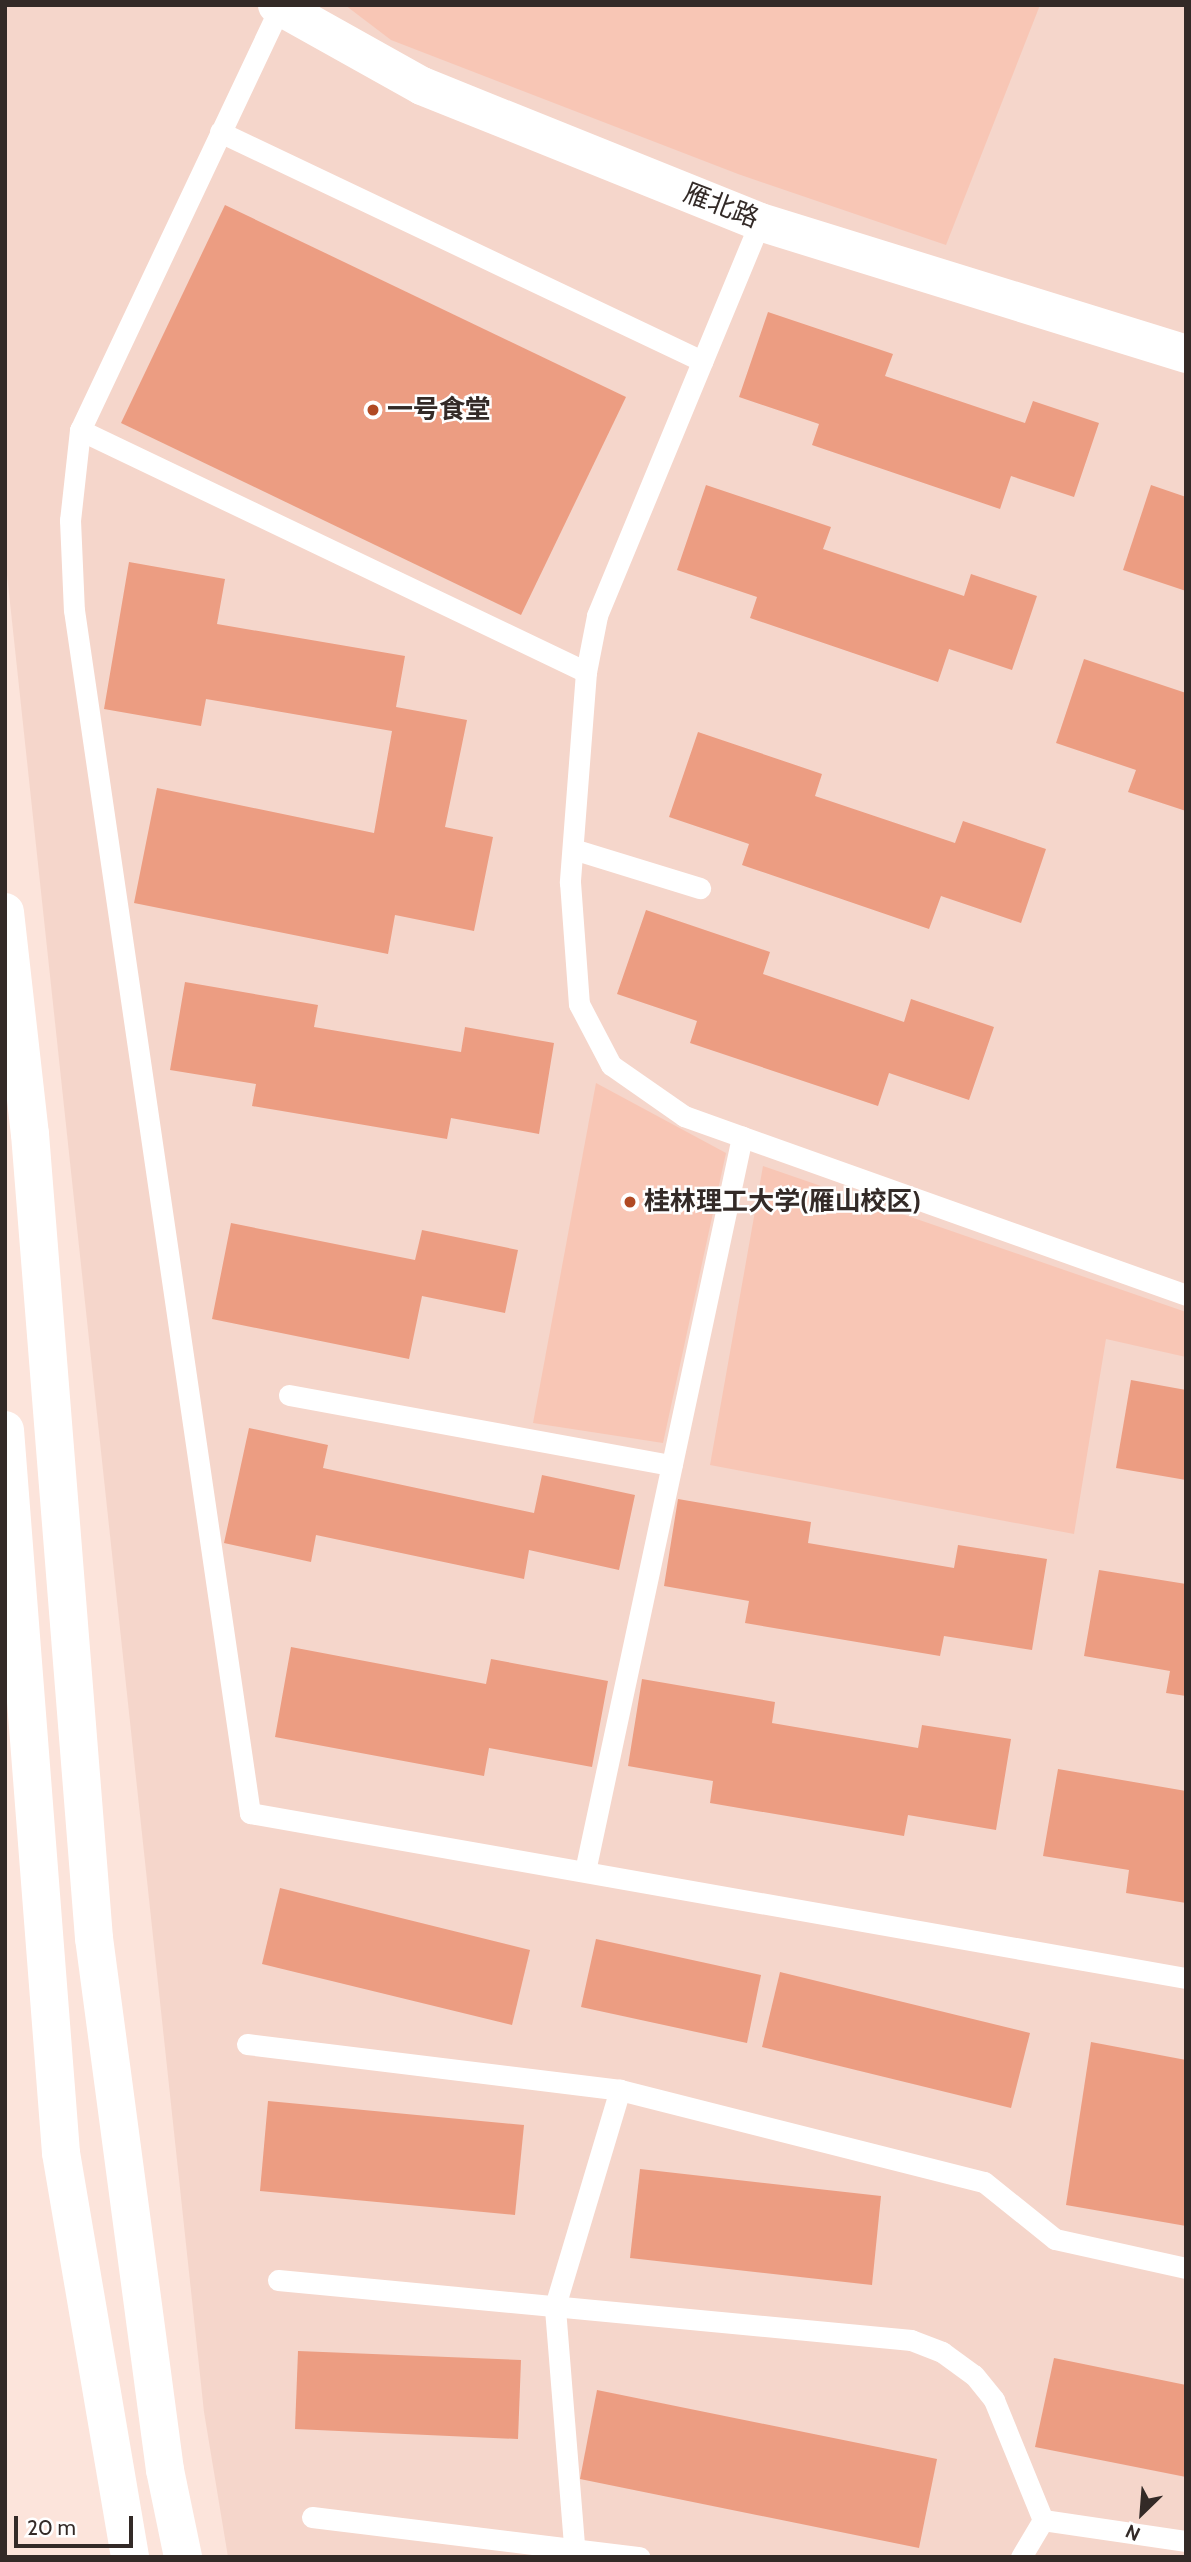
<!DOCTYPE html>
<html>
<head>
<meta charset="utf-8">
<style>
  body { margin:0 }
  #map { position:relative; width:1191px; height:2562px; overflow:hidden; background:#fce4db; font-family:Cabin,"Noto Sans SC",sans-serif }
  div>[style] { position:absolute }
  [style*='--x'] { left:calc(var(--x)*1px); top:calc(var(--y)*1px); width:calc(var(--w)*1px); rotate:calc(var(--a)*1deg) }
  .built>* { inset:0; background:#f5d6cb }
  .green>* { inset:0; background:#f8c6b5 }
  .building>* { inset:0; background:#ec9d82 }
  .service>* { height:21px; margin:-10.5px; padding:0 10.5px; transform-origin:10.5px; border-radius:10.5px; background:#fff }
  .minor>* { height:38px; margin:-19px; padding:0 19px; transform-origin:19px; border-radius:19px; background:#fff }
  .secondary>* { height:38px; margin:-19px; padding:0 19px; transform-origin:19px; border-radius:19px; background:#fff }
  .dots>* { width:19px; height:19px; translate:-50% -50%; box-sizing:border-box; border:4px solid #fff; border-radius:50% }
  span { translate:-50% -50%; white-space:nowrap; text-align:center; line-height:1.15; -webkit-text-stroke:5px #fff; paint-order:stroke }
  .street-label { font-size:26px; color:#332a27 }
  .poi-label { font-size:26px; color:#332a27; font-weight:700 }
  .left { translate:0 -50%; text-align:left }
  .frame { position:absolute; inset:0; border:7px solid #332a27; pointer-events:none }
  .north { position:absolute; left:1107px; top:2478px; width:70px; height:70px; -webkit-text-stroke:5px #fff; paint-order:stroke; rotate:205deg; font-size:19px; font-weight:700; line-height:28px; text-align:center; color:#332a27 }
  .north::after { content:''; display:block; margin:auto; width:24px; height:32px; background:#332a27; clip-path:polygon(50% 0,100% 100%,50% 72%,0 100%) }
  .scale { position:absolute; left:14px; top:2516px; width:119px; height:32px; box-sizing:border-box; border:4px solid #332a27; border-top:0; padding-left:9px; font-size:21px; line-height:24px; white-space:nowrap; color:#332a27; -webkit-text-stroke:5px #fff; paint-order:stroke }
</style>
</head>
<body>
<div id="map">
  <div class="built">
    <div style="clip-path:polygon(5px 5px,1186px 5px,1186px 2557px,228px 2557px,204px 2412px,5px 556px)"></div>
  </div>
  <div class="green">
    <div style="clip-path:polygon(345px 5px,1040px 5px,946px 245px,738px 174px,391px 40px)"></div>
    <div style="clip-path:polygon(596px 1083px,726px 1153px,663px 1443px,533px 1423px)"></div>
    <div style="clip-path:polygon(763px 1166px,1186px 1312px,1186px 1357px,1106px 1339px,1074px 1534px,710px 1465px)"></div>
  </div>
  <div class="building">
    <div style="clip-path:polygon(225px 205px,626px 397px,521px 615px,121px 423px)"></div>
    <div style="clip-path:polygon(768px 312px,893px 354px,885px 376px,1025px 423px,1033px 401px,1099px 423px,1074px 497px,1011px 476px,1000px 509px,812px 445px,819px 424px,739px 397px)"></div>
    <div style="clip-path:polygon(706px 485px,831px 527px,823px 549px,964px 596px,971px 574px,1037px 596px,1012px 670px,949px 649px,938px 682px,750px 618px,757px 597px,677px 570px)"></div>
    <div style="clip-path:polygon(1151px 485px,1186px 497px,1186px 591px,1123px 570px)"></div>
    <div style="clip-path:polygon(129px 562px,225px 579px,217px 624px,405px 656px,396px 707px,467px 720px,445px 827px,493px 837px,474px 931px,395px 915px,388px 954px,134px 903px,157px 788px,374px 833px,392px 731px,206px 699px,201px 726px,104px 709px)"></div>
    <div style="clip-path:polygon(1084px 659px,1186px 693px,1186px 811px,1128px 792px,1136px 770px,1056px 743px)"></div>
    <div style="clip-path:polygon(698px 732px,822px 774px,815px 796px,955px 843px,963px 821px,1046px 849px,1021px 923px,941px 896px,929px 929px,742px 865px,749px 844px,669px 817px)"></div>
    <div style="clip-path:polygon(646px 910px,770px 952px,763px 974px,904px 1022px,911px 999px,994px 1027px,969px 1100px,889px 1073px,878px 1106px,690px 1043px,697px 1021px,617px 994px)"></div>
    <div style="clip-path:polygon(185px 982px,318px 1005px,314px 1027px,461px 1052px,465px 1027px,554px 1043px,539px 1134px,451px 1118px,447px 1139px,252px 1106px,256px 1084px,170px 1070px)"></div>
    <div style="clip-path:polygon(231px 1223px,415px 1260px,422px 1230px,518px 1250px,505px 1313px,422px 1296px,409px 1359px,212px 1319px)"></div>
    <div style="clip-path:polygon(1131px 1380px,1186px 1390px,1186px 1480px,1116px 1468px)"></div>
    <div style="clip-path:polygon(249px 1428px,328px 1445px,323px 1468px,534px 1513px,542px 1475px,635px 1495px,619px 1570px,529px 1550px,524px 1579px,316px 1535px,311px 1562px,224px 1543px)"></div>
    <div style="clip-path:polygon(678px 1499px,811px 1522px,808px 1543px,954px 1568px,958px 1545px,1047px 1559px,1032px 1650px,944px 1636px,940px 1656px,745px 1623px,749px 1601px,664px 1586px)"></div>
    <div style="clip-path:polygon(1099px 1570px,1186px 1584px,1186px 1696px,1166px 1693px,1170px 1671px,1084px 1656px)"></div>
    <div style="clip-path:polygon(291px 1647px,486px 1684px,491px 1659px,608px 1681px,592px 1767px,489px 1748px,484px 1776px,275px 1737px)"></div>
    <div style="clip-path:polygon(642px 1679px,775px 1702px,772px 1723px,918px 1748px,922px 1725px,1011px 1739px,996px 1830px,908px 1815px,904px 1836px,710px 1803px,713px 1781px,628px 1766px)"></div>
    <div style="clip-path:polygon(1058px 1769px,1186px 1791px,1186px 1903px,1126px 1893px,1129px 1870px,1043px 1856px)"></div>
    <div style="clip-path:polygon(280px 1888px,530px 1950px,512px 2025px,262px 1964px)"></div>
    <div style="clip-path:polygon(596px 1939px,761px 1975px,747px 2043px,581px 2007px)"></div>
    <div style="clip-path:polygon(780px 1972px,1030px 2033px,1011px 2108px,762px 2047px)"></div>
    <div style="clip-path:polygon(1091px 2042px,1186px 2060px,1186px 2226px,1066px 2205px)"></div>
    <div style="clip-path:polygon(268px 2101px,524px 2125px,515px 2215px,260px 2191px)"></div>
    <div style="clip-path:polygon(640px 2169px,881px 2196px,872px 2285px,630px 2258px)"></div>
    <div style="clip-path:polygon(298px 2351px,521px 2360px,518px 2439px,295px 2429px)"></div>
    <div style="clip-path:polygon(1054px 2358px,1186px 2385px,1186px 2477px,1035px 2447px)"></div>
    <div style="clip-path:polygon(597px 2390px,937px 2459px,919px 2548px,580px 2479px)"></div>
  </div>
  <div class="service">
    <div style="--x:281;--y:5;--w:470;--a:115.3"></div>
    <div style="--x:80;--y:430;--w:91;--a:96.3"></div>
    <div style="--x:70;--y:520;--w:90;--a:87.5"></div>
    <div style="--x:74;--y:610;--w:1216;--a:81.68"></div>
    <div style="--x:250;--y:1813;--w:950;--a:10"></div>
    <div style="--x:220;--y:132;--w:534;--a:25.41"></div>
    <div style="--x:760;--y:222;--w:426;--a:112.5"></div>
    <div style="--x:597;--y:616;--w:57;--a:101.1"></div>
    <div style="--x:586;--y:672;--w:211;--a:94.4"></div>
    <div style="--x:570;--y:882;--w:122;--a:85.8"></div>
    <div style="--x:579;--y:1004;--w:69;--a:62.3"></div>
    <div style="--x:611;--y:1065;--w:89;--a:34.9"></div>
    <div style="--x:684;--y:1116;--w:533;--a:19.62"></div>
    <div style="--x:80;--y:430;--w:561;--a:25.56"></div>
    <div style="--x:573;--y:849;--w:133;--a:17.1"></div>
    <div style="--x:289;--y:1395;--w:389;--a:10.4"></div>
    <div style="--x:585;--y:1871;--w:751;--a:-77.93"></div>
    <div style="--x:247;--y:2044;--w:376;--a:7"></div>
    <div style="--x:620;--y:2090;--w:375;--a:14.2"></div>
    <div style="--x:984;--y:2182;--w:91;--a:38.8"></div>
    <div style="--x:1055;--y:2239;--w:134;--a:12.5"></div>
    <div style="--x:278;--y:2280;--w:636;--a:5.41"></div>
    <div style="--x:911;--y:2340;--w:33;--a:21"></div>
    <div style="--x:942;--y:2352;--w:39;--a:36"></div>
    <div style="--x:974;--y:2375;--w:32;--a:51"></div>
    <div style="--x:994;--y:2400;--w:130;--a:67.8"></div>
    <div style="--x:312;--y:2517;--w:330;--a:7"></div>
    <div style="--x:575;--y:2557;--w:252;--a:-94.6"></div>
    <div style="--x:555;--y:2306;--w:226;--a:-73.3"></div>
    <div style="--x:1021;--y:2557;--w:43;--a:-59.3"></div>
    <div style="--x:1043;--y:2520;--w:145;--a:8.4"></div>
  </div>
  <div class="minor">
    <div style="--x:277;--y:5;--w:166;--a:29.2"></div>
    <div style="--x:422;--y:86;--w:364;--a:21.9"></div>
    <div style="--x:760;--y:222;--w:446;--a:17.2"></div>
  </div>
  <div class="secondary">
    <div style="--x:5;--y:912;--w:223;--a:83.6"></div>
    <div style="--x:30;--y:1134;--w:807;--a:85.45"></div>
    <div style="--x:94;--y:1938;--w:537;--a:82.4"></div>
    <div style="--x:165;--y:2470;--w:89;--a:78.3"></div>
    <div style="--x:5;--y:1430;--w:725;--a:85.57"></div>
    <div style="--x:61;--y:2153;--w:410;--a:80.3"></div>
  </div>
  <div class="dots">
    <div style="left:373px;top:410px;background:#b04923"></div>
    <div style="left:630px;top:1202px;background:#b04923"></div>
  </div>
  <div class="street-label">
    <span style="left:721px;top:206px;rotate:21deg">雁北路</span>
  </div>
  <div class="poi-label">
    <span class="left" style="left:387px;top:410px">一号食堂</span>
    <span class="left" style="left:644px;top:1202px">桂林理工大学(雁山校区)</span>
  </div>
  <div class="frame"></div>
  <div class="north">N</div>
  <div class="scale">20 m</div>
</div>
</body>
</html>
